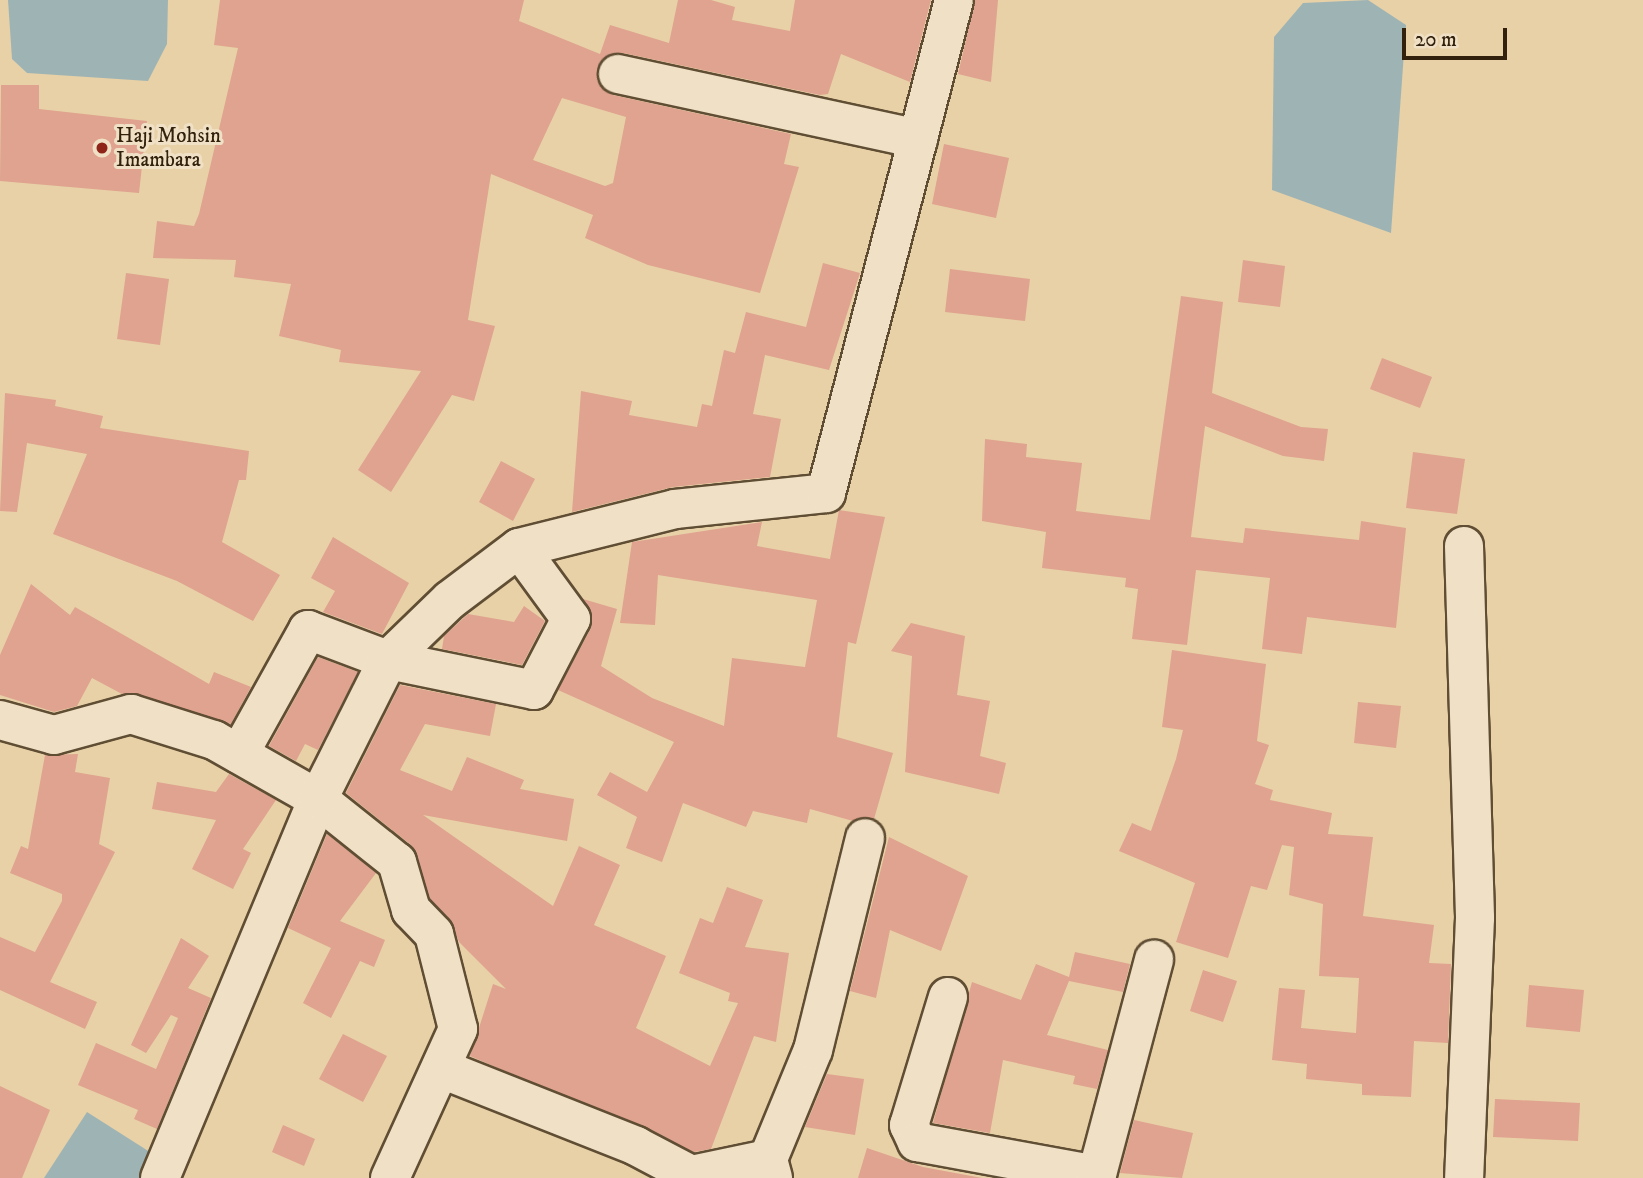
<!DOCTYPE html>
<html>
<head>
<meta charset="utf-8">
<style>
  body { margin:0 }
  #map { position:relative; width:1643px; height:1178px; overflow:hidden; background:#e8d1a7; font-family:"IM FELL DW Pica",serif }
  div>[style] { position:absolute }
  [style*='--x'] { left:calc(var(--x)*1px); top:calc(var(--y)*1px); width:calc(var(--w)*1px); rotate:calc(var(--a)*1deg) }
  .water>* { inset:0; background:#9eb4b4 }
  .building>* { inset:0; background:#dfa38f }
  .roads { filter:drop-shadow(2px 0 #604e34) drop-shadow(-2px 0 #604e34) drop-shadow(0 2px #604e34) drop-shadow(0 -2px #604e34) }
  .minor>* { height:38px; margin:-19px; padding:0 19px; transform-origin:19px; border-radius:19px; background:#f0e1c6 }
  .dots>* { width:19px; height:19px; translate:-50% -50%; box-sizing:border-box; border:4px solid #f0e1c6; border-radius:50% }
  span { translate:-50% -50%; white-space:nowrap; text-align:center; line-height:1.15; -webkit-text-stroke:6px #f0e1c6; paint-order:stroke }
  .poi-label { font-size:21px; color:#32220d }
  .left { translate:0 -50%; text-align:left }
  .scale { position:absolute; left:1402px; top:28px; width:105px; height:32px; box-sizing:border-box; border:4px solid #32220d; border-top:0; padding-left:9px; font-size:21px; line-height:24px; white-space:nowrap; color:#32220d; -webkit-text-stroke:5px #f0e1c6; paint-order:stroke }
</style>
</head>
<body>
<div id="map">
  <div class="water">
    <div style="clip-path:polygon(8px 0,168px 0,167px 44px,148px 81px,27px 73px,12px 59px)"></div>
    <div style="clip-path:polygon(1368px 0,1406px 25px,1391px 233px,1272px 190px,1274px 37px,1303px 3px)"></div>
    <div style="clip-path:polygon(87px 1112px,153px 1154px,145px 1178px,44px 1178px)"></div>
  </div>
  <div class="building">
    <div style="clip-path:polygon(evenodd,220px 0,524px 0,519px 21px,600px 54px,610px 25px,669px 43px,678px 0,711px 0,735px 7px,732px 20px,790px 31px,795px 0,931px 0,910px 82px,841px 54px,828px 94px,820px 95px,623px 53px,602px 59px,597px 80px,613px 95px,791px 134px,784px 164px,799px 167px,760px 293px,648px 265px,585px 238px,593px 215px,491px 174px,468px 320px,495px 326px,474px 401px,452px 395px,391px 492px,358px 470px,421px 371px,339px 362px,341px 350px,279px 336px,291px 284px,234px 277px,236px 260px,153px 258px,157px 221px,194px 226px,199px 214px,238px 48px,214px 45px,220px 0,562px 98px,626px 117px,613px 183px,605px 186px,533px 160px,562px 98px)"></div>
    <div style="clip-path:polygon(975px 0,998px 0,991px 82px,958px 74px)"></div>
    <div style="clip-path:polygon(1px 85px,39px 85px,39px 109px,147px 121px,139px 193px,0 181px)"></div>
    <div style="clip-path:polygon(944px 144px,1009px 158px,996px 218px,932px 204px)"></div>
    <div style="clip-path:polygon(1243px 260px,1285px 266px,1280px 307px,1238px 302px)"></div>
    <div style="clip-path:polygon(823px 263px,860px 273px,829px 370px,765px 355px,753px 414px,781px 419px,770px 477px,673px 487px,572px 512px,581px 391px,632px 401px,629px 415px,697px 427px,702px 404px,712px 406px,724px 350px,735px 353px,746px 312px,806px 327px)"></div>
    <div style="clip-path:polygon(950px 269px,1030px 279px,1025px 321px,945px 312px)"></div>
    <div style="clip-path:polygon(126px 273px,169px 279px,160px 345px,117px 339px)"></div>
    <div style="clip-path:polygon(1181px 296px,1223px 302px,1212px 393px,1301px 427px,1328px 429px,1324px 461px,1283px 456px,1205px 426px,1191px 537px,1243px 543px,1245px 528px,1359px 540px,1361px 521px,1406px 528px,1396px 628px,1307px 617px,1302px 654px,1262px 649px,1270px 578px,1196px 570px,1187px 645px,1132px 639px,1138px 589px,1125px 587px,1126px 578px,1042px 568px,1046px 532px,982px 521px,985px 439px,1027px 444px,1026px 457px,1082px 463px,1076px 511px,1150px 520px)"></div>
    <div style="clip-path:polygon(1382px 358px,1432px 377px,1420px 408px,1370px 389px)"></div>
    <div style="clip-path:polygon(5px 393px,56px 400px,55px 406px,103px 416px,100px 428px,249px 451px,246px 480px,239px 480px,222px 542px,280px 575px,253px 621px,177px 581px,53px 534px,87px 454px,27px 443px,17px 512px,0 511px)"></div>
    <div style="clip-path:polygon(1413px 452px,1465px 459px,1457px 514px,1406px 508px)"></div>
    <div style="clip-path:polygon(501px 461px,535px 479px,513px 521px,479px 502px)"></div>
    <div style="clip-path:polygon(839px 510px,885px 517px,856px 644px,848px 642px,837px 737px,893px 753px,874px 819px,853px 821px,810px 809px,807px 823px,753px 811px,746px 827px,683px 803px,662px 862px,626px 848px,637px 817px,597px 795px,610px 772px,647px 792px,674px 742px,558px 690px,591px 628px,583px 599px,617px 609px,601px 666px,652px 698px,724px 726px,732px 658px,805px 667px,817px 600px,658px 575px,655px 625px,620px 623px,632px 542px,762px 522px,757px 546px,830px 559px)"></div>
    <div style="clip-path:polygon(333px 537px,409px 583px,382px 634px,323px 612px,335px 591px,311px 578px)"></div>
    <div style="clip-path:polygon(31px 584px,70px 615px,75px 607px,209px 684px,214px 672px,251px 687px,231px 724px,122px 694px,92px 678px,77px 706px,54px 712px,0 695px,0 655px)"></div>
    <div style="clip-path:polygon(524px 606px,545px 621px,522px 665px,442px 649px,444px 636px,468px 614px,514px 622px)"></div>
    <div style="clip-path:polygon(911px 623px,965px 636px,957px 695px,990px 701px,980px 756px,1006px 763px,999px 794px,905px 772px,912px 656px,891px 651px)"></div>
    <div style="clip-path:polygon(1172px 650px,1266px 664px,1257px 741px,1269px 745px,1255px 784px,1273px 790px,1270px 800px,1332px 813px,1328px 834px,1373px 837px,1363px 916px,1434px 925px,1429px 963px,1451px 964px,1448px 1043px,1414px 1041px,1411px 1097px,1362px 1095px,1362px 1084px,1306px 1079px,1307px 1064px,1272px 1060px,1279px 988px,1305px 990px,1301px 1028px,1356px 1033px,1359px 978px,1319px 976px,1323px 904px,1289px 895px,1294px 847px,1282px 845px,1267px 890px,1251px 886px,1228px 958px,1176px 942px,1195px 883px,1119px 851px,1132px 823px,1151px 831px,1176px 759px,1183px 730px,1162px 727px)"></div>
    <div style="clip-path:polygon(318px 657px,358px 672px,318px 750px,305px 744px,296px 761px,269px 746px)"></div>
    <div style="clip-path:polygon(400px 685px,496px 704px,490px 736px,425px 724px,400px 770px,452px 791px,467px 757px,524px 780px,520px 789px,574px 799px,567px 841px,423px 815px,553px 906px,579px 846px,620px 865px,594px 925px,666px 956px,636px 1028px,710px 1066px,738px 1003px,728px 1001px,730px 993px,679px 973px,700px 918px,713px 923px,727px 887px,763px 900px,745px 947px,789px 953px,776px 1042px,754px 1036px,711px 1149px,694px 1152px,470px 1056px,493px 984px,506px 989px,459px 942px,450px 919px,430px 899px,411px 845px,346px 793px)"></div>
    <div style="clip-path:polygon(1358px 702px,1401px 706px,1396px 748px,1354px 743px)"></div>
    <div style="clip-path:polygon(78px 754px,75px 772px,110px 778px,99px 844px,115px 852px,50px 982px,97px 1002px,85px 1029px,0 990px,0 937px,35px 952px,62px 901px,62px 894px,10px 873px,21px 846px,28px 849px,45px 755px)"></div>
    <div style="clip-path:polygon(229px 774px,276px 800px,243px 849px,251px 853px,233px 889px,192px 869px,216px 820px,152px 809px,157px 782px,216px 792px)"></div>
    <div style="clip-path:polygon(327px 834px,376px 873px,340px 921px,385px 940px,374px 967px,360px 961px,331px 1018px,303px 1003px,331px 948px,288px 928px)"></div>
    <div style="clip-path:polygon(889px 837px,968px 876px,941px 951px,890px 930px,876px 998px,850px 991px)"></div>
    <div style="clip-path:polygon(181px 938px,209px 956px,188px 988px,211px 998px,157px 1129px,134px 1119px,138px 1110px,78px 1085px,96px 1043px,156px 1069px,178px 1018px,171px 1015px,146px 1053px,131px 1045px)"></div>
    <div style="clip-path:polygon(1075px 952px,1130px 964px,1123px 992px,1069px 981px,1047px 1035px,1108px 1050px,1097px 1089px,1073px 1084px,1075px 1076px,1003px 1060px,990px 1133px,933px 1123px,972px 982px,1021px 1000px,1036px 964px,1069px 977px)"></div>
    <div style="clip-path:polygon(1203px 970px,1237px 981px,1223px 1022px,1190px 1011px)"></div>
    <div style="clip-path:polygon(1529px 985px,1584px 990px,1580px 1032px,1526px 1027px)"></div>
    <div style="clip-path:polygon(343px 1034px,387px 1056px,363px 1102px,319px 1079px)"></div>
    <div style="clip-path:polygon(827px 1074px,864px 1079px,855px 1135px,805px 1127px)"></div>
    <div style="clip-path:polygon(0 1086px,50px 1110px,22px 1178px,0 1178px)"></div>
    <div style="clip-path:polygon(1495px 1099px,1580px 1103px,1578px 1141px,1493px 1137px)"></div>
    <div style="clip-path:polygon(1134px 1120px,1193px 1133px,1182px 1178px,1120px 1173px)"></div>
    <div style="clip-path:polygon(283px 1125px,315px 1139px,304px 1166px,272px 1152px)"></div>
    <div style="clip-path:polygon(867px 1148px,923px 1167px,982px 1178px,858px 1178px)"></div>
  </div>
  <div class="roads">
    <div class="minor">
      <div style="--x:618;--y:74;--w:307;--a:12.2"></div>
      <div style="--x:1464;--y:546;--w:372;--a:88.3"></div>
      <div style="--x:1475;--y:918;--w:260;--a:92.4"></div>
      <div style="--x:0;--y:720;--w:56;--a:15.5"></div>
      <div style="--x:54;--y:735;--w:80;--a:-15.3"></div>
      <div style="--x:131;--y:714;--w:87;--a:17.4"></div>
      <div style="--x:214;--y:740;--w:120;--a:29.6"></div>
      <div style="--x:318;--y:799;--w:101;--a:38.6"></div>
      <div style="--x:397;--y:862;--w:50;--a:73.7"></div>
      <div style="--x:411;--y:910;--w:33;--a:46"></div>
      <div style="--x:434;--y:934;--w:98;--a:75.8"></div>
      <div style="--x:458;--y:1029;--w:164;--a:114.5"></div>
      <div style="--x:239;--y:754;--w:142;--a:-60.9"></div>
      <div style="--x:308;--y:630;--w:85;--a:20.6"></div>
      <div style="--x:388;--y:660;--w:149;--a:11.6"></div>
      <div style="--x:534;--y:690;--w:80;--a:-62.5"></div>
      <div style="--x:571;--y:619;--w:88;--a:-126.2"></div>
      <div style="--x:948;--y:997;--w:134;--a:106.9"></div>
      <div style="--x:909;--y:1125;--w:19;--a:65"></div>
      <div style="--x:917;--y:1142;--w:183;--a:10.4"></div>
      <div style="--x:442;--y:1069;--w:209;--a:21.6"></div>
      <div style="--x:636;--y:1146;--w:62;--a:27.8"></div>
      <div style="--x:691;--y:1175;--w:79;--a:-11.7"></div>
      <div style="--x:160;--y:1178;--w:411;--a:-67.4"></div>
      <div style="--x:318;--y:799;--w:156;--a:-63.3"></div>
      <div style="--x:388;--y:660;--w:86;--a:-44.1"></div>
      <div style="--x:450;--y:600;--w:86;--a:-37"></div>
      <div style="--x:519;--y:548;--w:161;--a:-14"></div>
      <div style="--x:675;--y:509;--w:152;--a:-6"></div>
      <div style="--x:826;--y:493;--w:509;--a:-75.45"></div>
      <div style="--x:773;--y:1178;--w:20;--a:-105"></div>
      <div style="--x:768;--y:1159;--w:118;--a:-67.6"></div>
      <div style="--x:813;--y:1050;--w:218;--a:-76.2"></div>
      <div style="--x:1096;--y:1178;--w:226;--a:-75.1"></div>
    </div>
  </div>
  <div class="dots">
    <div style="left:102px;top:148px;background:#8f2418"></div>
  </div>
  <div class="poi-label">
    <span class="left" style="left:116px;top:148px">Haji Mohsin<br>Imambara</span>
  </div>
  <div class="scale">20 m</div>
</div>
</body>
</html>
